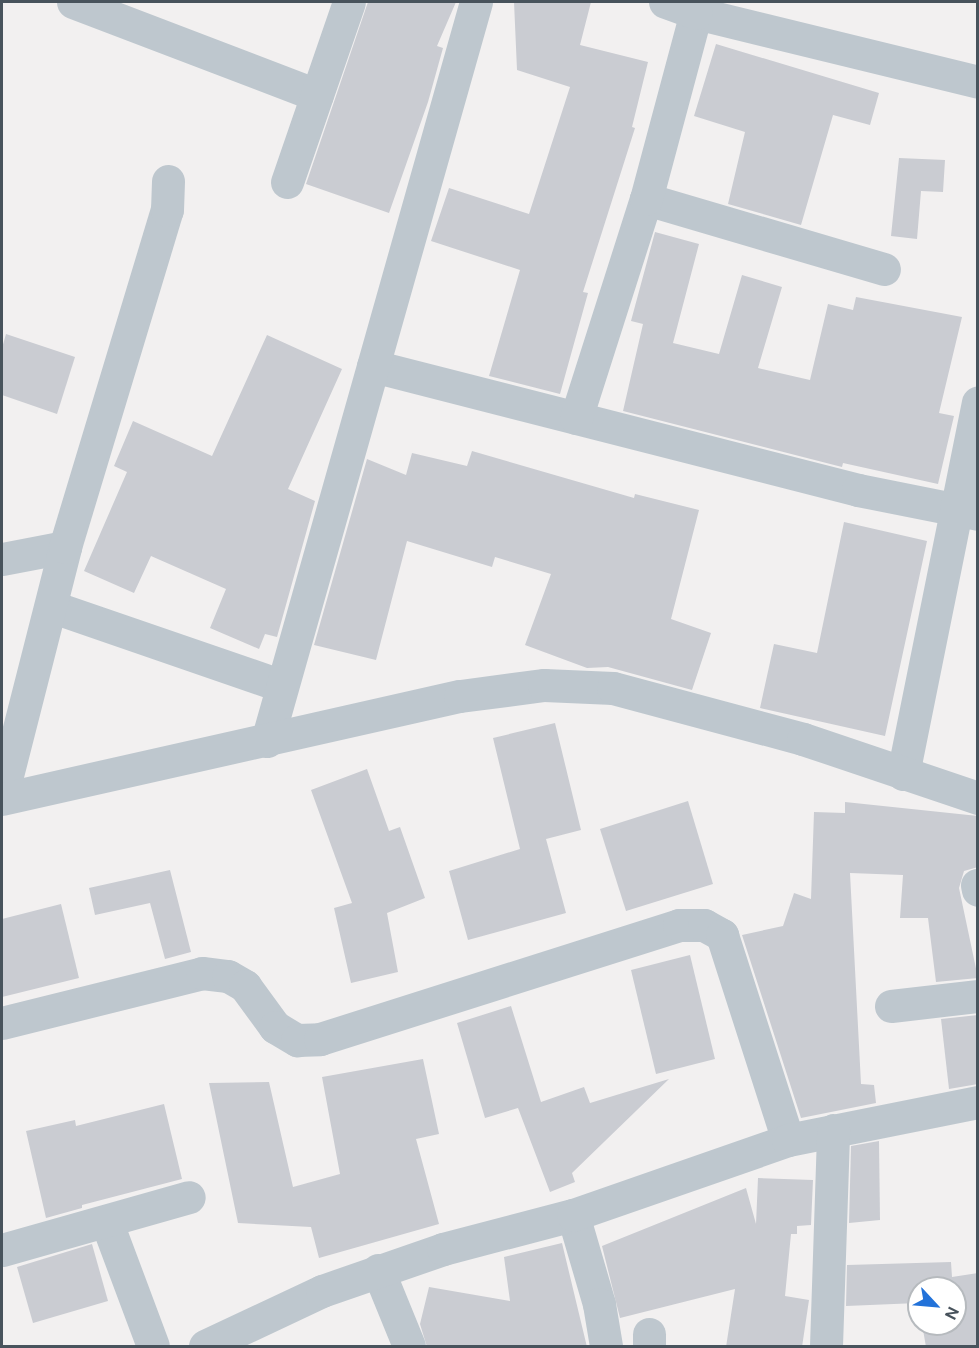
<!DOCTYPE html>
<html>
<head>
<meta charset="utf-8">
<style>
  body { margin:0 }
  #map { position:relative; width:979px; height:1348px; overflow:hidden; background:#f2f0f0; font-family:"DM Sans",sans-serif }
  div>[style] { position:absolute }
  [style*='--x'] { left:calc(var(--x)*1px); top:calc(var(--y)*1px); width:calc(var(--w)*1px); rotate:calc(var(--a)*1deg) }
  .building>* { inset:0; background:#caccd2 }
  .minor>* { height:33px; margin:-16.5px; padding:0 16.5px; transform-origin:16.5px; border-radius:16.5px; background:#bec7ce }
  span { translate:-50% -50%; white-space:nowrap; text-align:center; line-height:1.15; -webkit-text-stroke:5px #fff; paint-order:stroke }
  .frame { position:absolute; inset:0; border:3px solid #48535c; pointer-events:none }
  .north { position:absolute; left:907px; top:1276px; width:60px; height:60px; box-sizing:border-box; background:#fff; border:2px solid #b6babe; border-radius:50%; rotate:116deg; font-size:16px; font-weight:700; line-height:24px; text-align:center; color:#48535c }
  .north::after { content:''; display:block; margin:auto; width:21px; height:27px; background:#2272d9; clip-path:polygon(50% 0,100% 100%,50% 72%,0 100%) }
</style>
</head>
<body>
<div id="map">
  <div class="building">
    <div style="clip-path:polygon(368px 2px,456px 2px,437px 46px,443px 48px,428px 102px,389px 213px,306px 184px)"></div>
    <div style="clip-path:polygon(514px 2px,591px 2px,580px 45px,648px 62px,632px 127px,635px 128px,583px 292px,588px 293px,560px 394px,489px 376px,520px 270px,431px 241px,449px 188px,529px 214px,570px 87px,517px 70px)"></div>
    <div style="clip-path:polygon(716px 44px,879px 93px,870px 125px,833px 115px,801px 225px,728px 204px,745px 132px,694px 116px)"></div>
    <div style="clip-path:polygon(899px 158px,945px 160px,943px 192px,921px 191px,917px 239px,891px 236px)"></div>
    <div style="clip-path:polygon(655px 232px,699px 244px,673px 343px,719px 354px,742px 275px,782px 287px,758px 368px,810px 380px,828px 304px,853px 310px,856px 297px,962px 317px,939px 413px,954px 416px,938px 484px,843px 463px,842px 467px,623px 411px,643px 324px,631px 321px)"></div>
    <div style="clip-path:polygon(6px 334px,75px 357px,57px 414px,2px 395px,2px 348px)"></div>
    <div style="clip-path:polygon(267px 335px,342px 369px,288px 489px,315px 501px,277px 637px,265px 634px,259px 649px,210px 628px,226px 589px,151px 556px,134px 593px,84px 571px,127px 472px,114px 466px,133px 421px,212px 456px)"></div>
    <div style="clip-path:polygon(472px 451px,634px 498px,635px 494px,699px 510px,671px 619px,711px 633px,692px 690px,608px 667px,587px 668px,525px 645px,551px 574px,495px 557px,492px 567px,407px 541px,376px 660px,314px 645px,367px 459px,406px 475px,412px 453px,467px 466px)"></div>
    <div style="clip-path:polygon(844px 522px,927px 541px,885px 736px,760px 708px,774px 644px,817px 653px)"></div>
    <div style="clip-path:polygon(555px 723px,581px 830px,546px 839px,566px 913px,468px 940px,449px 871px,520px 849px,493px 738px)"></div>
    <div style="clip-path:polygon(367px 769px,389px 831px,400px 827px,425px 898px,387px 913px,398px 972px,351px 983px,334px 908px,352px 903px,311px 790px)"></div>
    <div style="clip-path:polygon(688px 801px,713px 884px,626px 911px,600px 829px)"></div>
    <div style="clip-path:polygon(845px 802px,978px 816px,978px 867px,964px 871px,959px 888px,978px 978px,936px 982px,928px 918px,900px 918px,903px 875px,850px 873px,861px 1084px,874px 1085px,876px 1103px,801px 1118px,742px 935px,783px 926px,794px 893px,811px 899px,814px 812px,845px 813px)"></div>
    <div style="clip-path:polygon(170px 870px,191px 952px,165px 959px,150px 903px,95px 915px,89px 888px)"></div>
    <div style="clip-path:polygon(61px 904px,79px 978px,2px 997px,2px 919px)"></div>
    <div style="clip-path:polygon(690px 955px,715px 1059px,656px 1074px,631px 970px)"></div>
    <div style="clip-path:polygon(511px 1006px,541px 1102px,584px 1087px,590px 1103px,669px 1079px,572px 1173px,575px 1182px,550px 1192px,518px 1108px,485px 1118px,457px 1023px)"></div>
    <div style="clip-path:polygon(978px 1015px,978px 1084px,949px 1089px,941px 1019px)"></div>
    <div style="clip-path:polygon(423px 1059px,439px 1134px,416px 1139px,439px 1224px,319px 1258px,311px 1227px,238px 1223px,209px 1083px,269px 1082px,293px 1187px,340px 1174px,322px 1077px)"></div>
    <div style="clip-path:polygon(164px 1104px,182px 1179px,82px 1205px,82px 1208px,46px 1218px,26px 1131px,75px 1120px,76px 1126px)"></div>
    <div style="clip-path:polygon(879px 1141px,880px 1220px,849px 1223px,851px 1146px)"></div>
    <div style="clip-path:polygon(758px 1178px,813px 1180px,811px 1225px,797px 1226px,797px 1234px,791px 1234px,785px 1296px,809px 1300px,802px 1347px,726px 1347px,735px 1289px,620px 1318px,602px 1246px,746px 1188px,756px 1224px)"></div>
    <div style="clip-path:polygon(562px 1243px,587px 1347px,427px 1347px,420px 1324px,429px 1287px,510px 1301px,504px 1257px)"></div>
    <div style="clip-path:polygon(92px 1244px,108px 1301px,33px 1323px,17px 1267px)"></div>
    <div style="clip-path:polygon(951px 1262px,952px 1277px,978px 1273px,978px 1347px,926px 1347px,922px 1324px,955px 1324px,955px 1288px,919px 1288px,919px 1310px,918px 1303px,846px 1306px,847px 1265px)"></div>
  </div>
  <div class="minor">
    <div style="--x:73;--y:2;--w:261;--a:20.9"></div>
    <div style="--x:696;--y:13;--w:290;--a:13.7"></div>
    <div style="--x:287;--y:182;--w:190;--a:-71"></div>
    <div style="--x:646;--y:199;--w:248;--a:16.4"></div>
    <div style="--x:373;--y:366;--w:501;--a:14.34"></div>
    <div style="--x:858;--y:490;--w:122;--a:11.3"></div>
    <div style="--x:576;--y:418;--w:230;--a:-72.3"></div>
    <div style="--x:646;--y:199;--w:193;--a:-75"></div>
    <div style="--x:696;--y:13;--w:33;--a:-160"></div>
    <div style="--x:2;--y:559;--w:64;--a:-10.8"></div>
    <div style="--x:53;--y:607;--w:242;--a:19"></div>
    <div style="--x:267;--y:741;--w:768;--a:-74.21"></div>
    <div style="--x:903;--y:774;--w:379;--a:-78.6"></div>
    <div style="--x:2;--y:795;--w:256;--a:-75.7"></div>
    <div style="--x:65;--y:547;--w:352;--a:-73.2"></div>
    <div style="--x:167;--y:210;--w:29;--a:-88"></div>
    <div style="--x:2;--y:799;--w:469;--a:-12.7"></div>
    <div style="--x:460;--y:696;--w:85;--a:-7.5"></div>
    <div style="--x:544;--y:685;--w:69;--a:2.5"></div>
    <div style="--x:613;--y:688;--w:197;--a:15"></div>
    <div style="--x:803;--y:739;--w:185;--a:18.6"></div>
    <div style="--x:977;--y:885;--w:5;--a:79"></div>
    <div style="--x:891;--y:1006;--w:88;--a:-6.6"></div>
    <div style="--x:2;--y:1023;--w:206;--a:-14"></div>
    <div style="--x:202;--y:973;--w:26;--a:7"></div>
    <div style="--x:228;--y:976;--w:20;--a:30"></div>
    <div style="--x:245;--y:986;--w:51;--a:53.8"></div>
    <div style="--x:275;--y:1027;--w:26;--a:31"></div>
    <div style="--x:297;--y:1040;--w:23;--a:-2"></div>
    <div style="--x:320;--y:1039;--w:377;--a:-17.6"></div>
    <div style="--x:679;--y:925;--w:25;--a:0"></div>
    <div style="--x:704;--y:925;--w:21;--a:29"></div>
    <div style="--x:722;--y:935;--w:215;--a:72.2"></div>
    <div style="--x:573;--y:1215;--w:93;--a:73.7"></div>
    <div style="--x:599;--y:1304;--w:43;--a:80.5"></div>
    <div style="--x:107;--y:1223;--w:131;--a:69.5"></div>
    <div style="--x:2;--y:1250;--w:194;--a:-15.8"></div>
    <div style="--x:378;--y:1270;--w:82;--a:67.8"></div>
    <div style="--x:205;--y:1346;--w:129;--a:-25.2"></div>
    <div style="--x:322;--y:1291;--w:128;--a:-19.1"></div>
    <div style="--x:443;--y:1249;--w:134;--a:-14.7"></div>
    <div style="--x:573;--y:1215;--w:228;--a:-19.2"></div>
    <div style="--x:788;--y:1140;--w:194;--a:-11.3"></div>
    <div style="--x:649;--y:1346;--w:12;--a:-90"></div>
    <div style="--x:826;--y:1346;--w:216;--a:-88.1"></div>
  </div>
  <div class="frame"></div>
  <div class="north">N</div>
</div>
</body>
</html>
